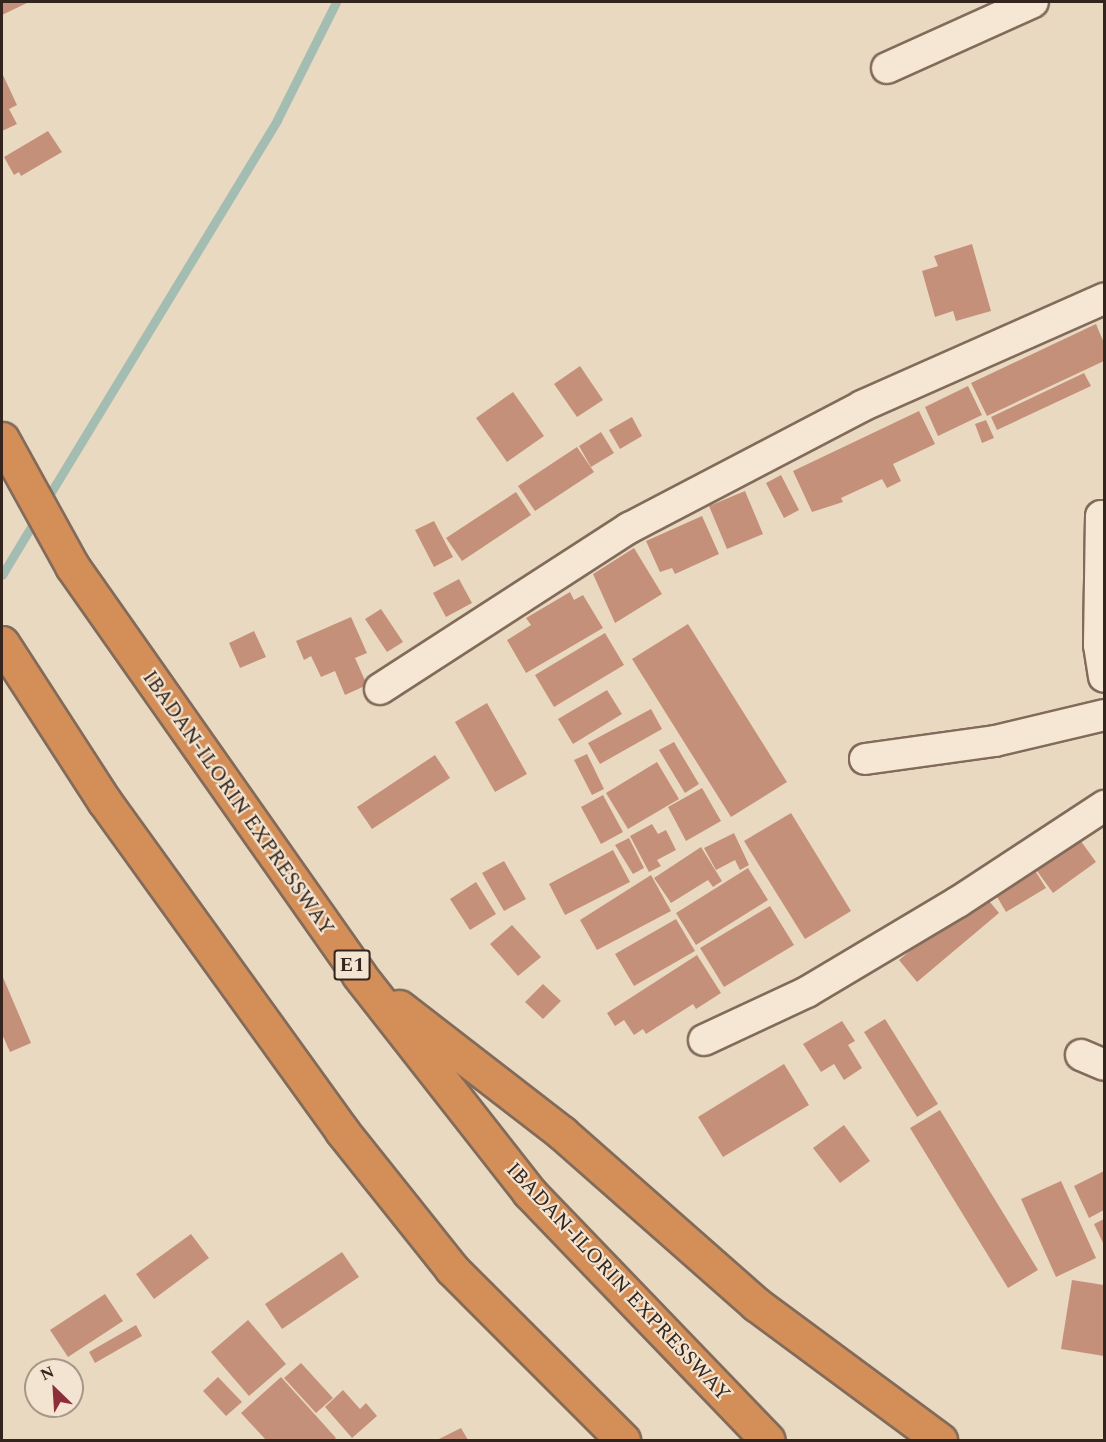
<!DOCTYPE html>
<html>
<head>
<meta charset="utf-8">
<style>
  body { margin:0 }
  #map { position:relative; width:1106px; height:1442px; overflow:hidden; background:#ead9c1; font-family:Spectral,serif }
  div>[style] { position:absolute }
  [style*='--x'] { left:calc(var(--x)*1px); top:calc(var(--y)*1px); width:calc(var(--w)*1px); rotate:calc(var(--a)*1deg) }
  .stream>* { height:9px; margin:-4.5px; padding:0 4.5px; transform-origin:4.5px; border-radius:4.5px; background:#a4bdb2 }
  .building>* { inset:0; background:#c5907a }
  .roads { filter:drop-shadow(2px 0 #826b5a) drop-shadow(-2px 0 #826b5a) drop-shadow(0 2px #826b5a) drop-shadow(0 -2px #826b5a) }
  .minor>* { height:30px; margin:-15px; padding:0 15px; transform-origin:15px; border-radius:15px; background:#f6e7d4 }
  .highway>* { height:33px; margin:-16.5px; padding:0 16.5px; transform-origin:16.5px; border-radius:16.5px; background:#d48e58 }
  span { translate:-50% -50%; white-space:nowrap; text-align:center; line-height:1.15; -webkit-text-stroke:4.5px #f2e4d0; paint-order:stroke }
  .shield-label span { padding:2px 4px; background:#f2e4d0; border:2px solid; border-radius:4px; -webkit-text-stroke-width:0 }
  .shield-label { font-size:20px; color:#33251d; font-weight:700 }
  .street-label { font-size:21px; color:#33251d }
  .frame { position:absolute; inset:0; border:3px solid #33251d; pointer-events:none }
  .north { position:absolute; left:24px; top:1358px; width:60px; height:60px; box-sizing:border-box; background:#f2e4d0; border:2px solid #a69888; border-radius:50%; rotate:335deg; font-size:16px; font-weight:700; line-height:24px; text-align:center; color:#33251d }
  .north::after { content:''; display:block; margin:auto; width:21px; height:27px; background:#8c2f3b; clip-path:polygon(50% 0,100% 100%,50% 72%,0 100%) }
</style>
</head>
<body>
<div id="map">
  <div class="stream">
    <div style="--x:45;--y:502;--w:447;--a:-58.7"></div>
    <div style="--x:277;--y:120;--w:132;--a:-63.4"></div>
    <div style="--x:2;--y:575;--w:68;--a:-58.9"></div>
  </div>
  <div class="building">
    <div style="clip-path:polygon(2px 2px,29px 2px,2px 15px)"></div>
    <div style="clip-path:polygon(2px 73px,17px 105px,9px 109px,17px 124px,2px 131px)"></div>
    <div style="clip-path:polygon(48px 131px,62px 152px,21px 176px,19px 172px,14px 175px,4px 157px)"></div>
    <div style="clip-path:polygon(972px 244px,991px 311px,956px 321px,953px 311px,935px 317px,922px 271px,938px 266px,934px 256px)"></div>
    <div style="clip-path:polygon(1096px 324px,1104px 343px,1104px 361px,987px 416px,971px 383px)"></div>
    <div style="clip-path:polygon(580px 366px,603px 400px,577px 417px,554px 384px)"></div>
    <div style="clip-path:polygon(1084px 373px,1091px 386px,997px 430px,991px 417px)"></div>
    <div style="clip-path:polygon(968px 386px,982px 415px,938px 436px,925px 407px)"></div>
    <div style="clip-path:polygon(513px 392px,544px 436px,507px 462px,476px 418px)"></div>
    <div style="clip-path:polygon(919px 411px,935px 444px,893px 464px,901px 481px,887px 488px,882px 479px,841px 498px,843px 502px,812px 512px,793px 471px)"></div>
    <div style="clip-path:polygon(632px 417px,642px 436px,620px 449px,609px 430px)"></div>
    <div style="clip-path:polygon(986px 420px,994px 438px,982px 443px,975px 424px)"></div>
    <div style="clip-path:polygon(601px 432px,614px 453px,591px 467px,579px 446px)"></div>
    <div style="clip-path:polygon(577px 447px,594px 472px,535px 511px,518px 486px)"></div>
    <div style="clip-path:polygon(781px 475px,799px 510px,784px 518px,766px 483px)"></div>
    <div style="clip-path:polygon(745px 491px,763px 534px,727px 549px,709px 506px)"></div>
    <div style="clip-path:polygon(516px 492px,531px 515px,462px 561px,446px 538px)"></div>
    <div style="clip-path:polygon(702px 516px,719px 554px,675px 574px,672px 568px,660px 572px,646px 541px)"></div>
    <div style="clip-path:polygon(434px 521px,453px 557px,434px 567px,415px 530px)"></div>
    <div style="clip-path:polygon(634px 548px,662px 594px,615px 623px,593px 574px)"></div>
    <div style="clip-path:polygon(459px 579px,472px 603px,446px 617px,433px 593px)"></div>
    <div style="clip-path:polygon(570px 592px,574px 600px,583px 595px,603px 628px,526px 673px,507px 640px,531px 625px,526px 618px)"></div>
    <div style="clip-path:polygon(381px 609px,403px 642px,387px 652px,365px 619px)"></div>
    <div style="clip-path:polygon(351px 617px,367px 653px,355px 658px,367px 685px,345px 695px,335px 671px,321px 677px,311px 656px,304px 660px,296px 641px)"></div>
    <div style="clip-path:polygon(688px 624px,787px 782px,731px 817px,632px 659px)"></div>
    <div style="clip-path:polygon(254px 631px,266px 657px,240px 668px,229px 643px)"></div>
    <div style="clip-path:polygon(605px 633px,624px 665px,554px 707px,535px 675px)"></div>
    <div style="clip-path:polygon(607px 690px,622px 714px,573px 744px,558px 719px)"></div>
    <div style="clip-path:polygon(487px 703px,527px 774px,495px 792px,455px 722px)"></div>
    <div style="clip-path:polygon(651px 709px,662px 729px,600px 764px,588px 743px)"></div>
    <div style="clip-path:polygon(674px 742px,699px 784px,685px 793px,659px 750px)"></div>
    <div style="clip-path:polygon(587px 754px,604px 789px,592px 795px,574px 760px)"></div>
    <div style="clip-path:polygon(435px 755px,450px 778px,372px 829px,357px 807px)"></div>
    <div style="clip-path:polygon(657px 762px,679px 799px,628px 829px,606px 793px)"></div>
    <div style="clip-path:polygon(702px 788px,721px 821px,686px 841px,668px 807px)"></div>
    <div style="clip-path:polygon(603px 795px,623px 832px,601px 844px,581px 807px)"></div>
    <div style="clip-path:polygon(791px 813px,851px 911px,805px 939px,744px 841px)"></div>
    <div style="clip-path:polygon(652px 824px,658px 834px,666px 830px,676px 850px,657px 860px,661px 866px,649px 872px,630px 836px)"></div>
    <div style="clip-path:polygon(734px 833px,749px 865px,740px 870px,735px 860px,716px 870px,704px 848px)"></div>
    <div style="clip-path:polygon(1075px 833px,1096px 862px,1053px 893px,1032px 864px)"></div>
    <div style="clip-path:polygon(629px 838px,644px 868px,633px 874px,615px 845px)"></div>
    <div style="clip-path:polygon(701px 847px,722px 881px,713px 887px,708px 880px,671px 903px,654px 878px)"></div>
    <div style="clip-path:polygon(613px 850px,630px 882px,565px 915px,549px 884px)"></div>
    <div style="clip-path:polygon(504px 861px,526px 899px,504px 911px,482px 873px)"></div>
    <div style="clip-path:polygon(1029px 861px,1046px 888px,1006px 912px,990px 885px)"></div>
    <div style="clip-path:polygon(748px 868px,768px 900px,696px 945px,676px 913px)"></div>
    <div style="clip-path:polygon(651px 875px,671px 911px,597px 950px,580px 920px)"></div>
    <div style="clip-path:polygon(476px 882px,496px 914px,470px 930px,450px 899px)"></div>
    <div style="clip-path:polygon(981px 891px,999px 913px,917px 982px,899px 960px)"></div>
    <div style="clip-path:polygon(770px 906px,794px 945px,724px 987px,700px 948px)"></div>
    <div style="clip-path:polygon(676px 919px,695px 951px,634px 986px,615px 954px)"></div>
    <div style="clip-path:polygon(512px 925px,541px 957px,518px 976px,490px 944px)"></div>
    <div style="clip-path:polygon(697px 955px,721px 993px,696px 1009px,693px 1004px,646px 1034px,643px 1029px,634px 1035px,624px 1020px,615px 1026px,607px 1013px)"></div>
    <div style="clip-path:polygon(2px 975px,31px 1043px,10px 1052px,2px 1034px)"></div>
    <div style="clip-path:polygon(543px 984px,561px 1001px,543px 1019px,525px 1002px)"></div>
    <div style="clip-path:polygon(885px 1019px,938px 1104px,917px 1117px,864px 1032px)"></div>
    <div style="clip-path:polygon(842px 1021px,855px 1041px,848px 1045px,862px 1068px,844px 1080px,834px 1064px,821px 1072px,803px 1044px)"></div>
    <div style="clip-path:polygon(784px 1064px,809px 1105px,723px 1157px,698px 1117px)"></div>
    <div style="clip-path:polygon(940px 1110px,1038px 1270px,1008px 1288px,910px 1128px)"></div>
    <div style="clip-path:polygon(844px 1125px,870px 1161px,840px 1183px,813px 1148px)"></div>
    <div style="clip-path:polygon(1104px 1171px,1104px 1210px,1089px 1218px,1074px 1186px)"></div>
    <div style="clip-path:polygon(1061px 1181px,1096px 1258px,1056px 1277px,1021px 1199px)"></div>
    <div style="clip-path:polygon(1104px 1219px,1104px 1245px,1094px 1224px)"></div>
    <div style="clip-path:polygon(191px 1234px,209px 1258px,154px 1299px,136px 1274px)"></div>
    <div style="clip-path:polygon(342px 1252px,359px 1277px,282px 1329px,265px 1304px)"></div>
    <div style="clip-path:polygon(1072px 1280px,1104px 1285px,1104px 1356px,1061px 1349px)"></div>
    <div style="clip-path:polygon(105px 1294px,123px 1321px,68px 1357px,50px 1330px)"></div>
    <div style="clip-path:polygon(248px 1320px,286px 1364px,249px 1396px,211px 1352px)"></div>
    <div style="clip-path:polygon(136px 1325px,142px 1336px,95px 1363px,89px 1352px)"></div>
    <div style="clip-path:polygon(301px 1363px,333px 1398px,316px 1413px,284px 1378px)"></div>
    <div style="clip-path:polygon(218px 1377px,242px 1402px,226px 1416px,203px 1391px)"></div>
    <div style="clip-path:polygon(281px 1377px,336px 1438px,333px 1440px,266px 1440px,241px 1413px)"></div>
    <div style="clip-path:polygon(343px 1390px,360px 1409px,366px 1403px,377px 1416px,352px 1438px,325px 1407px)"></div>
    <div style="clip-path:polygon(461px 1428px,468px 1440px,437px 1440px)"></div>
  </div>
  <div class="roads">
    <div class="minor">
      <div style="--x:887;--y:68;--w:160;--a:-24.3"></div>
      <div style="--x:1101;--y:516;--w:129;--a:90.9"></div>
      <div style="--x:1099;--y:645;--w:32;--a:81"></div>
      <div style="--x:380;--y:689;--w:297;--a:-32.9"></div>
      <div style="--x:629;--y:528;--w:263;--a:-27.6"></div>
      <div style="--x:862;--y:406;--w:265;--a:-23.9"></div>
      <div style="--x:865;--y:759;--w:131;--a:-7.9"></div>
      <div style="--x:995;--y:741;--w:112;--a:-13.4"></div>
      <div style="--x:704;--y:1040;--w:114;--a:-25"></div>
      <div style="--x:807;--y:992;--w:176;--a:-30.8"></div>
      <div style="--x:958;--y:902;--w:175;--a:-33.3"></div>
      <div style="--x:1081;--y:1055;--w:25;--a:23"></div>
    </div>
    <div class="highway">
      <div style="--x:2;--y:439;--w:145;--a:61.1"></div>
      <div style="--x:72;--y:566;--w:500;--a:54.9"></div>
      <div style="--x:359;--y:975;--w:276;--a:51.9"></div>
      <div style="--x:529;--y:1192;--w:344;--a:46.1"></div>
      <div style="--x:2;--y:643;--w:189;--a:57.1"></div>
      <div style="--x:105;--y:802;--w:405;--a:54.2"></div>
      <div style="--x:342;--y:1131;--w:176;--a:51.4"></div>
      <div style="--x:452;--y:1269;--w:242;--a:45"></div>
      <div style="--x:399;--y:1007;--w:206;--a:37.7"></div>
      <div style="--x:562;--y:1133;--w:259;--a:41.4"></div>
      <div style="--x:756;--y:1304;--w:229;--a:36.5"></div>
    </div>
  </div>
  <div class="shield-label">
    <span style="left:352px;top:965px">E1</span>
  </div>
  <div class="street-label">
    <span style="left:238px;top:803px;rotate:55deg">IBADAN-ILORIN EXPRESSWAY</span>
    <span style="left:618px;top:1282px;rotate:47deg">IBADAN-ILORIN EXPRESSWAY</span>
  </div>
  <div class="frame"></div>
  <div class="north">N</div>
</div>
</body>
</html>
